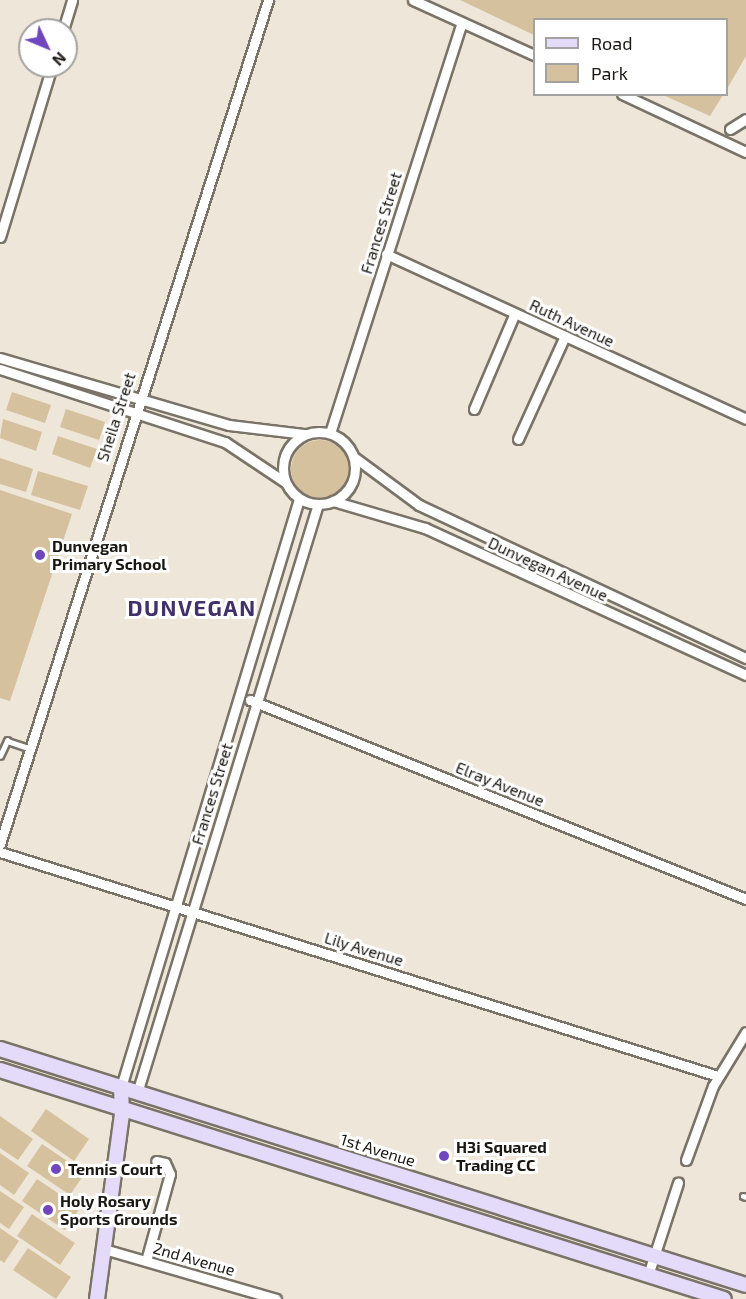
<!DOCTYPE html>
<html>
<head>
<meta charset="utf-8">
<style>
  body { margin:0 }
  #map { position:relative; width:746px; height:1299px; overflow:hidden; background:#eee7d9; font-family:"Exo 2",sans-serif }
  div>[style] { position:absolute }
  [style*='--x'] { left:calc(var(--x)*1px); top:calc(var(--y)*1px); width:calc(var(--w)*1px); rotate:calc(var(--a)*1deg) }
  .green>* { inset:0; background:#d5c19d }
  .round { border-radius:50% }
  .roads { filter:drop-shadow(2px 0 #7a7367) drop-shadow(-2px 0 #7a7367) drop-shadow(0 2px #7a7367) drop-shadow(0 -2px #7a7367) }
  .service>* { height:4.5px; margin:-2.25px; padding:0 2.25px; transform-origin:2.25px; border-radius:2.25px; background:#fff }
  .minor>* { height:9px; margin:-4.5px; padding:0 4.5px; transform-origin:4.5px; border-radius:4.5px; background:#fff }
  .minor>.ring { margin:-4.5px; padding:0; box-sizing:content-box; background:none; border:9px solid #fff; border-radius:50% }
  .secondary>* { height:14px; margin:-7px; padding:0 7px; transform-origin:7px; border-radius:7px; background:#e3dbf9 }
  .dots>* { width:16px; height:16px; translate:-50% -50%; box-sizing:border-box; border:3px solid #fff; border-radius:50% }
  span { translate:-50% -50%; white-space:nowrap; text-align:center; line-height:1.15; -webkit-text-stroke:6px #fff; paint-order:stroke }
  .street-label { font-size:16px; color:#1b1813 }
  .poi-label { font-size:16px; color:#1b1813; font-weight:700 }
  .left { translate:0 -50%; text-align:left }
  .district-label { font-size:22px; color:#42306b; font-weight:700; letter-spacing:1.5px }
  .legend { position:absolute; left:533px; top:18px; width:195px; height:78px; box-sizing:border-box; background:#fff; border:2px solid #a4a3a1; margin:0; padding:8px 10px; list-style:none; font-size:18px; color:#1b1813 }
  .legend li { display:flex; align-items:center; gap:12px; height:30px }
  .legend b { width:30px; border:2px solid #a4a3a1 }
  .north { position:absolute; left:18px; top:18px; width:60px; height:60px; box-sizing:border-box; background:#fff; border:2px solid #a4a3a1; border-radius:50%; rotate:134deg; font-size:16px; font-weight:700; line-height:24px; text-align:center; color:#1b1813 }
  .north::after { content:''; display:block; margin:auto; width:21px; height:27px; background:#7046be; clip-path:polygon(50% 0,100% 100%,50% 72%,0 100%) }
</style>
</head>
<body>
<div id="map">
  <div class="green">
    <div style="clip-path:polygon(460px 0,746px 0,746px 56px,727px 89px,726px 20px,534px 20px,534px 35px)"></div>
    <div style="clip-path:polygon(663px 95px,723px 94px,723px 95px,710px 116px)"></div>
    <div style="clip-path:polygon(12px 392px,51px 405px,45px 423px,6px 410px)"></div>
    <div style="clip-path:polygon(66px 409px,105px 422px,99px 440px,60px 427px)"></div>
    <div style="clip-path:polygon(3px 419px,42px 432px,36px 451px,0 438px)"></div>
    <div style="clip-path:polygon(58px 436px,97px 449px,90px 468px,52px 454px)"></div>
    <div class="round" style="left:291px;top:440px;width:58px;height:58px"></div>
    <div style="clip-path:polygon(0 458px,33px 469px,26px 492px,0 484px)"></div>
    <div style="clip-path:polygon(38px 471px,88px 486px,80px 510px,31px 495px)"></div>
    <div style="clip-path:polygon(0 490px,72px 514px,10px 701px,0 698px)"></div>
    <div style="clip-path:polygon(46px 1109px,89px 1139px,74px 1161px,31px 1131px)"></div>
    <div style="clip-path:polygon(0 1116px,33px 1139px,18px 1160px,0 1148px)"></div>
    <div style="clip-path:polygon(42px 1144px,85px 1173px,70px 1195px,27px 1166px)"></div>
    <div style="clip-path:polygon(0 1153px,29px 1173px,14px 1195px,0 1185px)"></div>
    <div style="clip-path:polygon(37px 1179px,80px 1208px,65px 1230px,22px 1201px)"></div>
    <div style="clip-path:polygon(0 1191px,24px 1207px,9px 1229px,0 1223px)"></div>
    <div style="clip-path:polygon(32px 1214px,75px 1243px,60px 1265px,17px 1236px)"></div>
    <div style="clip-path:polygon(0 1228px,19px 1241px,4px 1263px,0 1260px)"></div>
    <div style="clip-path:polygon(28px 1248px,71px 1277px,56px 1299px,13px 1270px)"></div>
  </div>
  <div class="roads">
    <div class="service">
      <div style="--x:0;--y:756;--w:17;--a:-65"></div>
      <div style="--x:7;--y:741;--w:23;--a:18"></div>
      <div style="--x:743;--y:1196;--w:3;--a:18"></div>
    </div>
    <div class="minor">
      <div style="--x:413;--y:0;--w:133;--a:24.4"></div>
      <div style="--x:63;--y:30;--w:31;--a:-73"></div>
      <div style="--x:622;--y:94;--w:137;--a:25.1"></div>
      <div style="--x:730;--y:129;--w:19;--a:-32"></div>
      <div style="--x:0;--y:237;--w:179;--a:-73.1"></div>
      <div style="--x:386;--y:254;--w:396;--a:24.6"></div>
      <div style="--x:0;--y:358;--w:239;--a:16.3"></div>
      <div style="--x:229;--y:425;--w:77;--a:6.8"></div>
      <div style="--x:0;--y:369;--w:237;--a:18"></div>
      <div style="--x:225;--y:442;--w:72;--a:33.7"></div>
      <div style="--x:474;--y:409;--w:104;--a:-66.9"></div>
      <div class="ring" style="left:283px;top:432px;width:63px;height:63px"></div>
      <div style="--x:330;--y:433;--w:431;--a:-72.2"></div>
      <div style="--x:518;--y:439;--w:113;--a:-65.5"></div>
      <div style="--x:354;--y:457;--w:81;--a:36.4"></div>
      <div style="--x:419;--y:505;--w:361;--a:25.1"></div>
      <div style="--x:333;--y:501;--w:96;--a:16.4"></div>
      <div style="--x:425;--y:528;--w:353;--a:24.6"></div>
      <div style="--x:250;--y:700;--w:534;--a:21.86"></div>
      <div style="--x:0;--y:844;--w:886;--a:-72.38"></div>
      <div style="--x:0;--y:852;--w:752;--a:17.33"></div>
      <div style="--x:121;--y:1087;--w:614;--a:-73.16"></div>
      <div style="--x:137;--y:1093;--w:616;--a:-72.92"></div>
      <div style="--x:686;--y:1160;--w:79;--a:-70"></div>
      <div style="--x:713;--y:1086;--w:63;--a:-58.6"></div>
      <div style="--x:104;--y:1249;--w:179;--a:16.2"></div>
      <div style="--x:146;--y:1261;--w:90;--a:-74.6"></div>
      <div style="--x:170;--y:1174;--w:12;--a:-114"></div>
      <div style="--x:165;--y:1163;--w:9;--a:-167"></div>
      <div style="--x:649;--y:1272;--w:94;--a:-72"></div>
    </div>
    <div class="secondary">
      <div style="--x:0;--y:1049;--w:782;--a:17.55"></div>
      <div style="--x:0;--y:1070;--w:759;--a:17.55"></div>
      <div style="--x:97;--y:1299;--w:186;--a:-82.3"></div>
      <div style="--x:122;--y:1115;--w:28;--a:-92"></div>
    </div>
  </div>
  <div class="dots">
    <div style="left:40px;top:555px;background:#7046be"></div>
    <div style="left:444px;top:1156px;background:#7046be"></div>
    <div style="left:56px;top:1169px;background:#7046be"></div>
    <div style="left:48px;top:1210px;background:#7046be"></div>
  </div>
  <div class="street-label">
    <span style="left:381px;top:223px;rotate:-73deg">Frances Street</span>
    <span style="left:572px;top:323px;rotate:25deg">Ruth Avenue</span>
    <span style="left:116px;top:417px;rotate:-72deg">Sheila Street</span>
    <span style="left:548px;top:569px;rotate:25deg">Dunvegan Avenue</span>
    <span style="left:500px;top:784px;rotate:22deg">Elray Avenue</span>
    <span style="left:212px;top:794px;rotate:-73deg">Frances Street</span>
    <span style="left:364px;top:949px;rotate:17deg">Lily Avenue</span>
    <span style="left:378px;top:1150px;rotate:17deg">1st Avenue</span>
    <span style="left:194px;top:1259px;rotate:16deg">2nd Avenue</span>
  </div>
  <div class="poi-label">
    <span class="left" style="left:52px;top:555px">Dunvegan<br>Primary School</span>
    <span class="left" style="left:456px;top:1156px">H3i Squared<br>Trading CC</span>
    <span class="left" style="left:68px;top:1169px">Tennis Court</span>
    <span class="left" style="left:60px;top:1210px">Holy Rosary<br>Sports Grounds</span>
  </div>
  <div class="district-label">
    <span style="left:192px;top:608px">DUNVEGAN</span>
  </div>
  <ul class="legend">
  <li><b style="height:8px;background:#e3dbf9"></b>Road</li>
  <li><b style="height:16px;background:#d5c19d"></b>Park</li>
  </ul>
  <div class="north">N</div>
</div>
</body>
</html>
